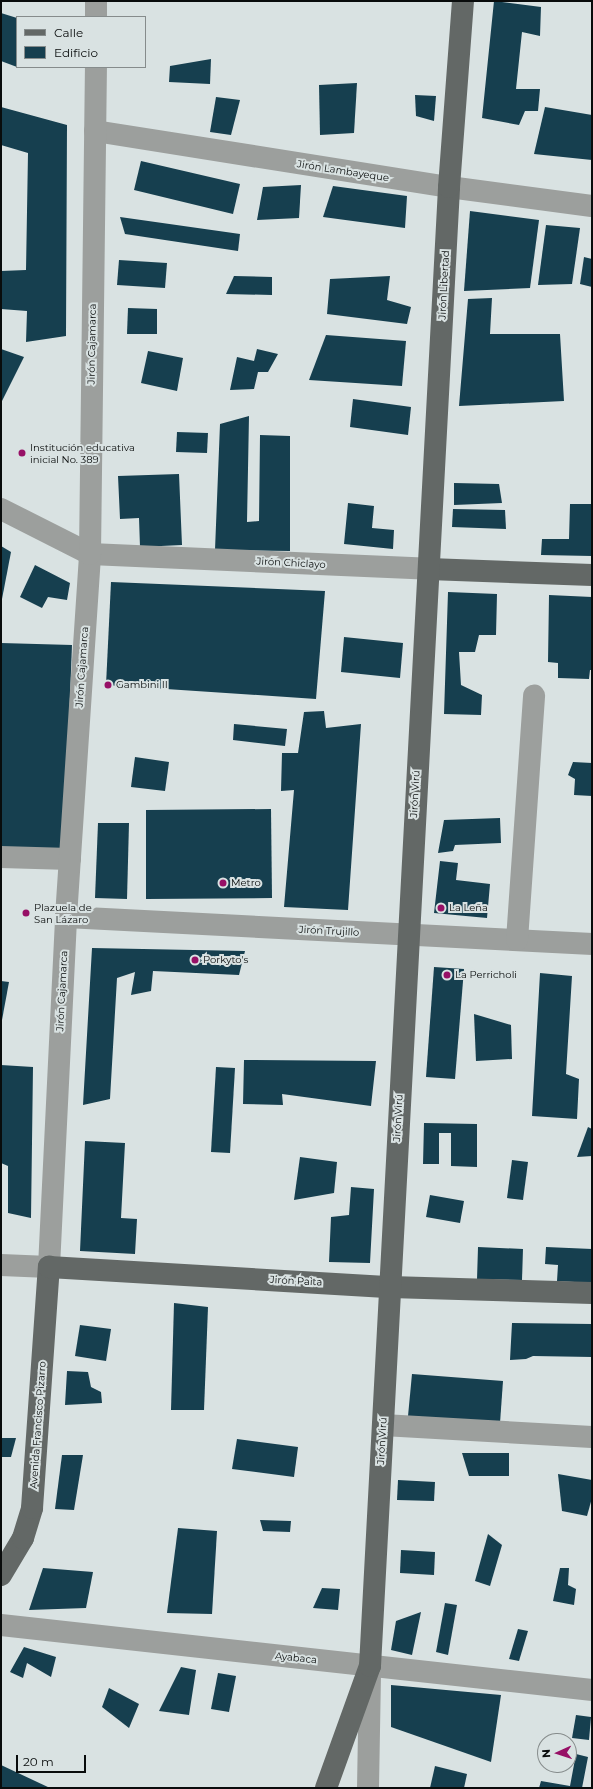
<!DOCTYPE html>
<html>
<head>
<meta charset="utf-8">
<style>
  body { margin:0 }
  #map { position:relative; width:593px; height:1789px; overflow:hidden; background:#d9e2e2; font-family:Montserrat,sans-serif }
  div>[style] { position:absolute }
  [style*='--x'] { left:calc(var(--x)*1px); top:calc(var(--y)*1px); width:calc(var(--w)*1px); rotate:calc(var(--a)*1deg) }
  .building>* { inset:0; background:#163f4f }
  .minor>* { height:22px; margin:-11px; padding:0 11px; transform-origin:11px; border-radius:11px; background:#9c9f9d }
  .major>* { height:22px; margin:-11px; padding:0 11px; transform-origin:11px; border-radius:11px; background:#636866 }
  .dots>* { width:11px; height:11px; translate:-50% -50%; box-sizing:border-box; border:2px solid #d9e2e2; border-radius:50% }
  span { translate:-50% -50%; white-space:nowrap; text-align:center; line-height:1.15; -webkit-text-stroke:4px #d9e2e2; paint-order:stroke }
  .street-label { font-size:10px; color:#090c0c }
  .poi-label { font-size:10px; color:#090c0c }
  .left { translate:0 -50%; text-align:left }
  .frame { position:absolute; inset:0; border:2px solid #090c0c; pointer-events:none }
  .legend { position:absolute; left:16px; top:16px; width:130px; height:52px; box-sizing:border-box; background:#d9e2e2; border:1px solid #868c8c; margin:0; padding:5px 7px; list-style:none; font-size:12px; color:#090c0c }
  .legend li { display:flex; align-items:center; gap:8px; height:20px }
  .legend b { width:20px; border:1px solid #868c8c }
  .north { position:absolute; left:537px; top:1733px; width:40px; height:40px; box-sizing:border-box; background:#d9e2e2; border:1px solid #868c8c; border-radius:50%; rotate:267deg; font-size:11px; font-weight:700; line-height:16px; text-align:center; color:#090c0c }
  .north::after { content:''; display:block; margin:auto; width:14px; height:18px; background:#971066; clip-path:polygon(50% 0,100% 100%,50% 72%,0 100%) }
  .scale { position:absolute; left:16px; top:1755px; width:70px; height:18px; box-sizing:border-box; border:2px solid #090c0c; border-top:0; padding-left:5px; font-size:12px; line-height:14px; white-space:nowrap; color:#090c0c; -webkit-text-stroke:3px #d9e2e2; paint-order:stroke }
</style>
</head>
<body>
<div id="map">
  <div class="building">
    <div style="clip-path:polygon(494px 1px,541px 7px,540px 36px,522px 32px,516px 89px,540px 89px,538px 111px,525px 111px,519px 125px,482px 118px)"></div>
    <div style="clip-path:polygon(1px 13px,17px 18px,17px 67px,1px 61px)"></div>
    <div style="clip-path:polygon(211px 59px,210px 84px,169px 82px,170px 66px)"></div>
    <div style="clip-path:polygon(357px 83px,354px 133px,320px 135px,319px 85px)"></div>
    <div style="clip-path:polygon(415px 95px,436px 96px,434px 121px,416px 116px)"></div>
    <div style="clip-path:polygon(216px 97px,240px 100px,231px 135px,210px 132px)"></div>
    <div style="clip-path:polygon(1px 107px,67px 125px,66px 336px,26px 342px,27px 311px,1px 309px,1px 271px,26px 270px,28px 153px,1px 145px)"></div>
    <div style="clip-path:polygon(545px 107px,592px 115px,592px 160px,534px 154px)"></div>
    <div style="clip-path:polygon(141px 161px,240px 184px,233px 214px,134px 190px)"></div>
    <div style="clip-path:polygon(301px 185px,299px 218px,257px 220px,263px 187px)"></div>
    <div style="clip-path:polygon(333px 186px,407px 196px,405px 228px,323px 217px)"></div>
    <div style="clip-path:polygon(470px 211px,539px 220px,530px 288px,464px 291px)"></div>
    <div style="clip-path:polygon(120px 217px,240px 234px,238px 251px,125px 234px)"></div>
    <div style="clip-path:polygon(546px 225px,580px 228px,572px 284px,538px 285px)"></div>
    <div style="clip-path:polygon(584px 257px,592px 259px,592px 287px,580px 284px)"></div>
    <div style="clip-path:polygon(119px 260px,167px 263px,165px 288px,117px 285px)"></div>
    <div style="clip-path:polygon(234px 276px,272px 277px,272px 295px,226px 294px)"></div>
    <div style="clip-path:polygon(390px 276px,387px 300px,411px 307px,407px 324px,327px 314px,330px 279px)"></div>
    <div style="clip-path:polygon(492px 298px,490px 334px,560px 334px,564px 401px,459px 406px,468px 299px)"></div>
    <div style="clip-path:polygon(128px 308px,157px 309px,157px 334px,127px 334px)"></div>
    <div style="clip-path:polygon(326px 335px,406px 341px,402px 386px,309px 380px)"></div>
    <div style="clip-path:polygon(1px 349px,24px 357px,1px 403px)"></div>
    <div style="clip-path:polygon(257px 349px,278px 354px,268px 372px,258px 372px,254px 389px,230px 390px,237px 357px,254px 361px)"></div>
    <div style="clip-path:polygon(148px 351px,183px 358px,177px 391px,141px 383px)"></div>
    <div style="clip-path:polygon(353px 399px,411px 407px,408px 435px,350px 427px)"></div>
    <div style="clip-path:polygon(249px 416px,247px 522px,259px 521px,260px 435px,290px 436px,290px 551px,215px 550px,220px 424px)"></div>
    <div style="clip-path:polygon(177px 432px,208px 433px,207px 453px,176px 452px)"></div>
    <div style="clip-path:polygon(179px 474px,182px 545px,140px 547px,139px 518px,120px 519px,118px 476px)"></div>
    <div style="clip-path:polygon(454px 483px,499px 484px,502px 503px,454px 505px)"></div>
    <div style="clip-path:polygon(348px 503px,374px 506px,372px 528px,394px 530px,393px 549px,344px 544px)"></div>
    <div style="clip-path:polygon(570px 504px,592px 504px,592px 556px,541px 555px,542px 539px,569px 539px)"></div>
    <div style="clip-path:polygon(453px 509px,505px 510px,506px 529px,452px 527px)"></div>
    <div style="clip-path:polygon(1px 546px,11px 552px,2px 599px,1px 599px)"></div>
    <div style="clip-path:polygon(35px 565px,70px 583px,67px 600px,48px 597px,42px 608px,20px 597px)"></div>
    <div style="clip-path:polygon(111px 582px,325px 591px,316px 699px,106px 685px)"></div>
    <div style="clip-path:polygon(448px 592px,497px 594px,496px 635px,479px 635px,475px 652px,459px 652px,461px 685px,482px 695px,481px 715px,444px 714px)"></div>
    <div style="clip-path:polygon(549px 595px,592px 597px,592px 670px,590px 670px,589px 679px,558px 678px,558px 663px,548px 662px)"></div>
    <div style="clip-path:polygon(344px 637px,403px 643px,400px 678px,341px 672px)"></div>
    <div style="clip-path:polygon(1px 643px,72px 645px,64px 851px,1px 851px)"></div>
    <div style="clip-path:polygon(324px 711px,326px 728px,361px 724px,348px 910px,284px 907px,294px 790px,281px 791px,282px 753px,298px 753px,304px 712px)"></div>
    <div style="clip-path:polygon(234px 724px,287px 729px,285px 746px,233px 740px)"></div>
    <div style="clip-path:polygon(135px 757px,169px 762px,165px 791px,131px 787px)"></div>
    <div style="clip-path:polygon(573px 762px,592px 763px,592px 796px,574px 795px,575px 779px,568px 775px)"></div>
    <div style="clip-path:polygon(271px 809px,272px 898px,146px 899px,146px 810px)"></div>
    <div style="clip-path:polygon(500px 818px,501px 843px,455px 845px,453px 851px,438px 853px,444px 820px)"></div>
    <div style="clip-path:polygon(98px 823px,129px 823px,127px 899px,95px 898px)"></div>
    <div style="clip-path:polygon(440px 861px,458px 863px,456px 880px,490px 884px,487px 918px,434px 913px)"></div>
    <div style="clip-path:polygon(92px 948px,245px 951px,239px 975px,153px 971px,151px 991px,131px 995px,135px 972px,117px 978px,110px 1099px,83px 1105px)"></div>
    <div style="clip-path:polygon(434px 967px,464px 969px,455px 1079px,426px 1077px)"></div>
    <div style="clip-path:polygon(540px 973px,572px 976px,566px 1074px,579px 1079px,577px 1119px,532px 1116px)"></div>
    <div style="clip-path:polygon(1px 981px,9px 982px,2px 1020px,1px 1020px)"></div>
    <div style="clip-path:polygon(474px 1014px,511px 1025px,512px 1059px,476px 1061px)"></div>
    <div style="clip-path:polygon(244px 1060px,376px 1061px,371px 1106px,282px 1094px,283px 1105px,243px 1104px)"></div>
    <div style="clip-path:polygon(1px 1065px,33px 1067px,31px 1218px,8px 1213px,8px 1166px,1px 1163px)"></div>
    <div style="clip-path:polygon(216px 1067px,235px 1068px,230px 1153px,211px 1152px)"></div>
    <div style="clip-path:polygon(424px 1123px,477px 1124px,477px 1167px,451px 1166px,451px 1133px,439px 1133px,439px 1164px,423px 1164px)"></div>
    <div style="clip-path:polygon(588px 1127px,592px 1129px,592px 1156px,577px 1157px)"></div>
    <div style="clip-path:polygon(85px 1141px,125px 1143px,121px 1218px,137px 1219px,135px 1254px,80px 1251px)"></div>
    <div style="clip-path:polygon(300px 1157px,337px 1162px,334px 1193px,294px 1200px)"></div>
    <div style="clip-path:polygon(512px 1160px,528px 1162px,523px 1200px,507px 1198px)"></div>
    <div style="clip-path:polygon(351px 1187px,374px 1189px,370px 1263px,329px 1262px,331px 1217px,349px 1215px)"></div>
    <div style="clip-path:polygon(430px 1195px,464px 1201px,460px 1223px,426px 1217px)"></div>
    <div style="clip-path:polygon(478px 1247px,523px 1249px,522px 1280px,477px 1279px)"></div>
    <div style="clip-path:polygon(546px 1247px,592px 1249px,592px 1283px,557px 1281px,558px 1265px,545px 1264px)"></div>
    <div style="clip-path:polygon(174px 1303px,208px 1307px,204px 1410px,171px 1410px)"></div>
    <div style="clip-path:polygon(512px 1323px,592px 1324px,592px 1357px,533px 1356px,526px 1359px,510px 1360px)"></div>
    <div style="clip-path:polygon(80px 1325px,111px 1329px,106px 1361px,75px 1356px)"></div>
    <div style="clip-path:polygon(67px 1371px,88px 1372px,91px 1387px,101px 1392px,102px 1403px,65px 1405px)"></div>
    <div style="clip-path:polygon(412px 1374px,503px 1381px,500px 1423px,408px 1416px)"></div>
    <div style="clip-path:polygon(1px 1438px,16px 1438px,11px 1457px,1px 1457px)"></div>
    <div style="clip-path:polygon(237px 1439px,298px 1447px,294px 1477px,232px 1469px)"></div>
    <div style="clip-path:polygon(462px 1453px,509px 1453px,509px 1476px,469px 1476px)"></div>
    <div style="clip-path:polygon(62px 1455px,83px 1455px,74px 1510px,55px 1509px)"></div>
    <div style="clip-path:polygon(558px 1474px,592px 1480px,592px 1498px,587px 1516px,562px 1511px)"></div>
    <div style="clip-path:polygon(398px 1480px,435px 1482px,434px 1501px,397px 1500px)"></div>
    <div style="clip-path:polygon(260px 1520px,291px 1521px,290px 1532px,263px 1531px)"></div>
    <div style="clip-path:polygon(178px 1528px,217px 1531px,212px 1614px,167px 1613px)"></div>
    <div style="clip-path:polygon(488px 1534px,502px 1545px,490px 1586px,475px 1581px)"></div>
    <div style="clip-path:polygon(401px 1550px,435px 1552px,434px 1575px,400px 1573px)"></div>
    <div style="clip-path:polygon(43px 1568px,93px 1572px,86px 1608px,29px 1610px)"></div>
    <div style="clip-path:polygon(560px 1568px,569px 1568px,568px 1585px,576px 1589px,574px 1605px,553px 1601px)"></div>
    <div style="clip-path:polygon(322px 1588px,340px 1589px,338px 1610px,313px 1608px)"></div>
    <div style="clip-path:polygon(445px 1603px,457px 1605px,448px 1655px,436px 1652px)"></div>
    <div style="clip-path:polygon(421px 1612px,412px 1655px,391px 1650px,396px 1621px)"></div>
    <div style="clip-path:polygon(518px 1629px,528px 1631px,519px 1661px,509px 1659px)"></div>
    <div style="clip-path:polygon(24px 1647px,56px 1657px,51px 1677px,27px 1663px,23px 1678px,10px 1672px)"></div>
    <div style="clip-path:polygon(181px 1667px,196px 1670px,189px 1715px,159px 1711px)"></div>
    <div style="clip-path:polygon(218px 1673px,236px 1676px,229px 1712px,211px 1709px)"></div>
    <div style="clip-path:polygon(391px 1685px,501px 1695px,491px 1762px,391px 1727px)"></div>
    <div style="clip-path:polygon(109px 1688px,139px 1704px,129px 1728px,102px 1707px)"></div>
    <div style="clip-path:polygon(576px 1715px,591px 1717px,589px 1740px,572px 1738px)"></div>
    <div style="clip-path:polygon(576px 1754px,588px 1757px,582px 1788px,539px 1788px,541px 1781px,570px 1786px)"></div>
    <div style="clip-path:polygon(1px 1765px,50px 1788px,1px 1788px)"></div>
    <div style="clip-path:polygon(435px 1766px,467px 1774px,464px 1788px,430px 1788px)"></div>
  </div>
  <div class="minor">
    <div style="--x:96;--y:17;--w:16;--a:-90"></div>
    <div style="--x:95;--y:131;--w:358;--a:9"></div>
    <div style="--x:449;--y:187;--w:144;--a:7.6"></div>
    <div style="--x:1;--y:509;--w:100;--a:26.8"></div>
    <div style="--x:90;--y:554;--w:339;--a:2.5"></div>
    <div style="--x:1;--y:857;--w:69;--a:1.7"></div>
    <div style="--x:66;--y:917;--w:527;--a:2.94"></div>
    <div style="--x:517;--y:940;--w:245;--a:-86"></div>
    <div style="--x:1;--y:1265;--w:48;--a:2.4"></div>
    <div style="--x:49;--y:1267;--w:350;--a:-87.2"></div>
    <div style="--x:66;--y:917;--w:364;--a:-86.2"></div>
    <div style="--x:90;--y:554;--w:487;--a:-89.3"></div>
    <div style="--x:383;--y:1425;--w:209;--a:3.3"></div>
    <div style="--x:1;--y:1625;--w:595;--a:6.28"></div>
    <div style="--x:368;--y:1788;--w:117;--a:-89"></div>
  </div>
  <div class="major">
    <div style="--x:429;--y:569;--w:163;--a:2.1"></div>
    <div style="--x:1;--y:1575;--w:43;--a:-59.3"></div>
    <div style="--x:23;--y:1538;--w:31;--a:-73"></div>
    <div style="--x:32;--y:1508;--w:242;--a:-86"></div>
    <div style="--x:49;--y:1267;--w:342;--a:3.4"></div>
    <div style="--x:390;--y:1287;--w:202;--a:1.7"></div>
    <div style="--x:326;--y:1788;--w:130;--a:-70.2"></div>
    <div style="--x:370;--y:1666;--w:1481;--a:-86.94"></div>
    <div style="--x:449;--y:187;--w:187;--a:-85.7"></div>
  </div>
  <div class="dots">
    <div style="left:22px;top:453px;background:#971066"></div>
    <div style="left:108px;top:685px;background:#971066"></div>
    <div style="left:223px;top:883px;background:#971066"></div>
    <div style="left:441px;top:908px;background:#971066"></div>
    <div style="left:26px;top:913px;background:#971066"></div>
    <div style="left:195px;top:960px;background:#971066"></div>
    <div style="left:447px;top:975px;background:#971066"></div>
  </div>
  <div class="street-label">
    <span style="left:343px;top:171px;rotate:9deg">Jirón Lambayeque</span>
    <span style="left:444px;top:285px;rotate:-87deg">Jirón Libertad</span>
    <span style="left:92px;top:344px;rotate:-89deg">Jirón Cajamarca</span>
    <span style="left:291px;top:563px;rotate:3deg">Jirón Chiclayo</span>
    <span style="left:82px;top:667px;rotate:-86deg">Jirón Cajamarca</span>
    <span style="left:415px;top:794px;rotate:-87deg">Jirón Virú</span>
    <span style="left:329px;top:931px;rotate:3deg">Jirón Trujillo</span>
    <span style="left:62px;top:991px;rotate:-87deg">Jirón Cajamarca</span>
    <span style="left:398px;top:1118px;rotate:-87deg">Jirón Virú</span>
    <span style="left:296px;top:1281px;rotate:3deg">Jirón Paita</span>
    <span style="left:38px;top:1425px;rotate:-86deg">Avenida Francisco Pizarro</span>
    <span style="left:382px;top:1441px;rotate:-87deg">Jirón Virú</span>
    <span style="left:296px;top:1658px;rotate:6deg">Ayabaca</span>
  </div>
  <div class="poi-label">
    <span class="left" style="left:30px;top:453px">Institución educativa<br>inicial No. 389</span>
    <span class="left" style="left:116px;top:685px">Gambini II</span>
    <span class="left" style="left:231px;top:883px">Metro</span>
    <span class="left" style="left:34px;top:913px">Plazuela de<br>San Lázaro</span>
    <span class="left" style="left:449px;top:908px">La Leña</span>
    <span class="left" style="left:203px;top:960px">Porkyto's</span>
    <span class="left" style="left:455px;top:975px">La Perricholi</span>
  </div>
  <div class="frame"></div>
  <ul class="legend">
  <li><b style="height:5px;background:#636866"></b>Calle</li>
  <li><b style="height:11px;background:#163f4f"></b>Edificio</li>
  </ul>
  <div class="north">N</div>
  <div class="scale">20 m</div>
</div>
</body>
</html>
